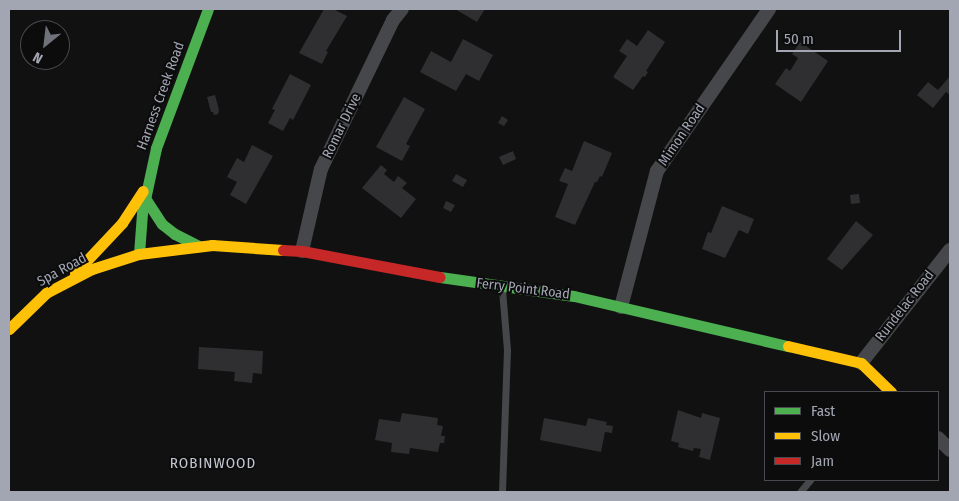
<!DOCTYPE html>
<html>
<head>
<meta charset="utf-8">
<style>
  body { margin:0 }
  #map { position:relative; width:959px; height:501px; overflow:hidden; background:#111112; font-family:"Fira Sans Condensed",sans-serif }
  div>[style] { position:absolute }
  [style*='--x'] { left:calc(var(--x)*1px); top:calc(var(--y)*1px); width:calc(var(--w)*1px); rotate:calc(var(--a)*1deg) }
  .building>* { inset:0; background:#2f2f31 }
  .lane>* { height:7px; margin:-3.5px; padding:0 3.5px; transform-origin:3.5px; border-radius:3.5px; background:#46474a }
  .street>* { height:14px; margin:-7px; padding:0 7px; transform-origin:7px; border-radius:7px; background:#46474a }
  .fast>* { height:11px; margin:-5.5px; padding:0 5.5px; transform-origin:5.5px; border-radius:5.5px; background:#4caf50 }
  .slow>* { height:11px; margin:-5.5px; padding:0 5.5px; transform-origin:5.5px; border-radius:5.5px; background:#ffc107 }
  .jam>* { height:11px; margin:-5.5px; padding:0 5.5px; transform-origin:5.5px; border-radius:5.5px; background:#c62828 }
  span { translate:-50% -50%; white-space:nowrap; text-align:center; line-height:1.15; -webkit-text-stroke:4px #0c0c0d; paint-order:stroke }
  .street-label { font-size:14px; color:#a2a6b3 }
  .neighbourhood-label { font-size:15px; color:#c3c6cf; letter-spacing:1px }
  .frame { position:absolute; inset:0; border:10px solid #a2a6b3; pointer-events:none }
  .legend { position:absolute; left:764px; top:391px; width:175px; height:90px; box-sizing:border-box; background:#0c0c0d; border:1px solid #484a4f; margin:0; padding:6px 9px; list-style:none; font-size:15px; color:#a2a6b3 }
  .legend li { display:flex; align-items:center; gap:10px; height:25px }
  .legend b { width:25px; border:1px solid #484a4f }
  .north { position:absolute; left:20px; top:20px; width:50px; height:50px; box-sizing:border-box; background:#0c0c0d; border:1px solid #484a4f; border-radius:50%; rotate:209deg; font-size:14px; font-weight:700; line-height:20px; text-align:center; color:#a2a6b3 }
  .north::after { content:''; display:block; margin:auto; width:18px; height:22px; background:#6f727b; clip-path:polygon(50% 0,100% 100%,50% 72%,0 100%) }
  .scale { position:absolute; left:776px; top:30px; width:125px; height:22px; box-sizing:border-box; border:2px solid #a2a6b3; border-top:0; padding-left:6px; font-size:15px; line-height:18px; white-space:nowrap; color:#a2a6b3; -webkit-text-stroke:4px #0c0c0d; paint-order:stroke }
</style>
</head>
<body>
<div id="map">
  <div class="building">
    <div style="clip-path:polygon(324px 9px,333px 9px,347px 16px,326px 51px,328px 52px,322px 64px,299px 53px)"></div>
    <div style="clip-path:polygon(455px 9px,485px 9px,477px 22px)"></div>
    <div style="clip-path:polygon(648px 30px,665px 42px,646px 71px,648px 72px,645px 77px,643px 76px,633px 90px,613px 77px,627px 56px,619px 51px,627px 39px,637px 46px)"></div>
    <div style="clip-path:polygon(463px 39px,493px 55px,479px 81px,466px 74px,456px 91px,420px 72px,431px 51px,451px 62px)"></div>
    <div style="clip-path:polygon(800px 42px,828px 61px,801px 102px,775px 84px,786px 68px,790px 71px,798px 58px,792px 54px)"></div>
    <div style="clip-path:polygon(290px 74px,311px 85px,293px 120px,290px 118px,283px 131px,268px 123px,275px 110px,272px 109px)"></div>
    <div style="clip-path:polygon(950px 76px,950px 95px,946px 92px,933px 108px,917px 95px,928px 82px,938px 90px)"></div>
    <div style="clip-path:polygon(215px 95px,219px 110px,218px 114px,214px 115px,213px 112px,211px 112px,207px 97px)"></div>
    <div style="clip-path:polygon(404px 97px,425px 109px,406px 144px,410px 146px,402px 161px,376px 147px)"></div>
    <div style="clip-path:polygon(502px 116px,508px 120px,504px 126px,498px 123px)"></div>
    <div style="clip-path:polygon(584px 141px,612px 153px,602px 177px,600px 176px,597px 182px,595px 182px,575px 225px,555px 217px,568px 184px,559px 181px,565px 168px,572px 171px)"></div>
    <div style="clip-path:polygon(252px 145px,273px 156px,246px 204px,230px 195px,237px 182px,227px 177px,237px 158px,244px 162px)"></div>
    <div style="clip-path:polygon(513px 151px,516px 159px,503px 165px,499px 157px)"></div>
    <div style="clip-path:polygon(381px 165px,387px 170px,384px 174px,394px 182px,398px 176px,407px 183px,402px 188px,416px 199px,401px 218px,362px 188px)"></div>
    <div style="clip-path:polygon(456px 174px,467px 180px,463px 187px,452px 181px)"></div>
    <div style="clip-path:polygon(859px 194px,860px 203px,851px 204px,850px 195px)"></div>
    <div style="clip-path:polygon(446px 201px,455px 205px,451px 212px,443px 208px)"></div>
    <div style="clip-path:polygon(722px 206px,754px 219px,748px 234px,739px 230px,725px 258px,702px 249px,708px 232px,711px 233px)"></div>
    <div style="clip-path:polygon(856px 221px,873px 235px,842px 270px,827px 259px)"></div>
    <div style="clip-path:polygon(199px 347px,263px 351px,262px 374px,253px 373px,252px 383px,234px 381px,235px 372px,198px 369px)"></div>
    <div style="clip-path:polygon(678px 410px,701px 418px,702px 413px,720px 418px,710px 460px,699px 457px,701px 449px,694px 448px,693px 451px,678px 447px,679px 443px,671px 441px)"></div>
    <div style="clip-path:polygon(402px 413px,438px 418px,437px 425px,443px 426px,441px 436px,445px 436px,444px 443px,440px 443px,438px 452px,410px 448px,409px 454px,391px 452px,392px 443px,375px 440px,379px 419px,400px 422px)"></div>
    <div style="clip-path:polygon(544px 418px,586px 426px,588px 418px,607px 422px,606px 425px,613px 426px,612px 433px,605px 432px,601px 452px,540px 440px)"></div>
  </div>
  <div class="lane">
    <div style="--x:502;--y:492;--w:142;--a:-88"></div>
    <div style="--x:507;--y:350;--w:61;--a:-94.7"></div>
    <div style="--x:800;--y:492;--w:16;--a:-50"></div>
  </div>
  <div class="street">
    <div style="--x:302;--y:251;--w:84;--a:-77"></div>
    <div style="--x:321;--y:169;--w:165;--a:-64.2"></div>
    <div style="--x:393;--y:20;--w:14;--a:-51"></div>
    <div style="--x:621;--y:307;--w:141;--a:-75.2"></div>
    <div style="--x:657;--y:171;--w:197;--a:-55.3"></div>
    <div style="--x:861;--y:363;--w:144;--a:-51.8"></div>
    <div style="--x:938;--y:438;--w:17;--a:45"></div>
  </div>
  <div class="fast">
    <div style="--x:145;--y:198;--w:31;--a:57"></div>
    <div style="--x:162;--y:224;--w:16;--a:38"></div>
    <div style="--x:175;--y:234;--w:27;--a:27"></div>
    <div style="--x:139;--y:254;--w:41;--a:-85.8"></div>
    <div style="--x:142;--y:213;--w:66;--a:-77.8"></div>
    <div style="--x:156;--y:148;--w:148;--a:-69.5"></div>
    <div style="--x:440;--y:277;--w:135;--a:8.1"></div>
    <div style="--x:574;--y:296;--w:220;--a:13.2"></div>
  </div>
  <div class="slow">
    <div style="--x:75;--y:273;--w:69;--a:-46.8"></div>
    <div style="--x:122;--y:223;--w:38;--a:-57"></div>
    <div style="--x:9;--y:329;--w:52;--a:-44.2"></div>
    <div style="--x:46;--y:293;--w:52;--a:-27.6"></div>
    <div style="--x:92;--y:269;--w:49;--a:-17.7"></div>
    <div style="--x:139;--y:254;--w:74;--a:-7"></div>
    <div style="--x:212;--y:245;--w:71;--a:4"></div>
    <div style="--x:788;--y:346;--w:75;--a:13.1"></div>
    <div style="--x:861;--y:363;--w:42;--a:44"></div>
  </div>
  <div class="jam">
    <div style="--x:283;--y:250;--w:19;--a:3"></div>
    <div style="--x:302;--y:251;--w:140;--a:10.7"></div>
  </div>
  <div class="street-label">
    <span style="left:161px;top:96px;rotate:-70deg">Harness Creek Road</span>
    <span style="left:342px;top:126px;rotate:-64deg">Romar Drive</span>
    <span style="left:682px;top:135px;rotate:-56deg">Mimon Road</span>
    <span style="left:62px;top:270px;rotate:-29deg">Spa Road</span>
    <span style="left:523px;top:289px;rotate:7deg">Ferry Point Road</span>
    <span style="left:905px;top:306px;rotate:-52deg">Rundelac Road</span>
  </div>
  <div class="neighbourhood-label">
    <span style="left:213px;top:464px">ROBINWOOD</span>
  </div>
  <div class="frame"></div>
  <ul class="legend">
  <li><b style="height:6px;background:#4caf50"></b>Fast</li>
  <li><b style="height:6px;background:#ffc107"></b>Slow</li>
  <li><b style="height:6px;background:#c62828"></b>Jam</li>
  </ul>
  <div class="north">N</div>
  <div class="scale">50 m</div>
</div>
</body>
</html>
